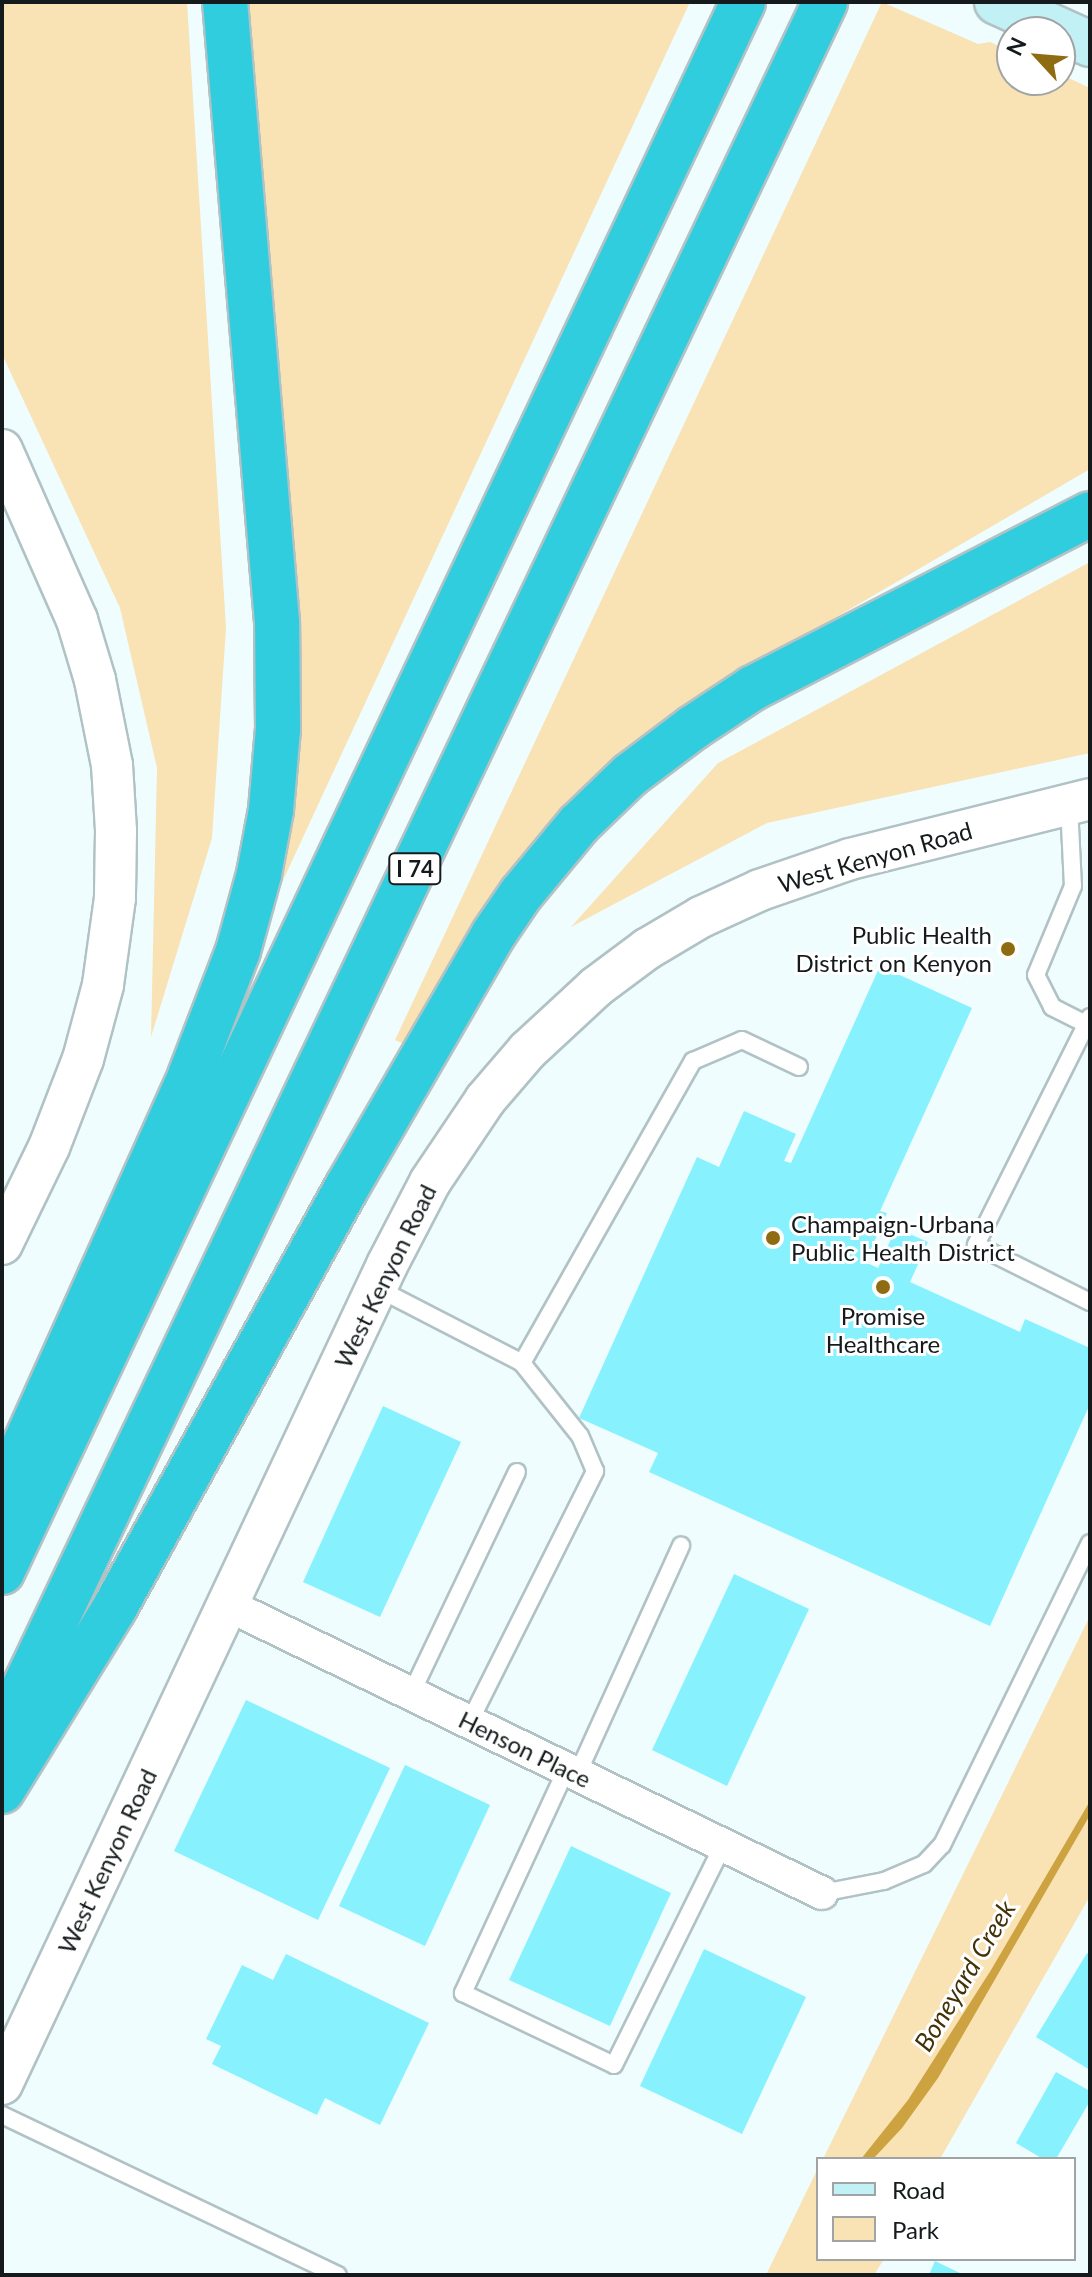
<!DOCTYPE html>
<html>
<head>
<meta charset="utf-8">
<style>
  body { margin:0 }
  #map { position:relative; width:1092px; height:2277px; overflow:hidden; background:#effdff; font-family:Lato,sans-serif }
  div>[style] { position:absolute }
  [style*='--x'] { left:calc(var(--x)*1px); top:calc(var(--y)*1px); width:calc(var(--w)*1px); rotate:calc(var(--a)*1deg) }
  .green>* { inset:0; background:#f9e2b4 }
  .water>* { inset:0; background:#cda240 }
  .building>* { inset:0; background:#87f1fe }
  .roads { filter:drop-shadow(2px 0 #b1c2c5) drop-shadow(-2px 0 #b1c2c5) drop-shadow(0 2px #b1c2c5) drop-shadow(0 -2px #b1c2c5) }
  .service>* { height:16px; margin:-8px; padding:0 8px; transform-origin:8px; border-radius:8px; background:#fff }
  .minor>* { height:32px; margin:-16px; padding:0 16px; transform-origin:16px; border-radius:16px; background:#fff }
  .tertiary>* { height:40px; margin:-20px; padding:0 20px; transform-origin:20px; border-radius:20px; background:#fff }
  .secondary>* { height:44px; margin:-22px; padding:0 22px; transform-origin:22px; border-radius:22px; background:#c1f0f5 }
  .motorway>* { height:44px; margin:-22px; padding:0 22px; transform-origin:22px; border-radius:22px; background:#30cdde }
  .dots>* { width:22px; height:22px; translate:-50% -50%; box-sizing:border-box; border:4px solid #fff; border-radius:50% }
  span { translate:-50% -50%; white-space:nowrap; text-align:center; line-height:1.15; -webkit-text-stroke:6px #fff; paint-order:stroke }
  .shield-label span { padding:2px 6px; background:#fff; border:2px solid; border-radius:6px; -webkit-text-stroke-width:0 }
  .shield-label { font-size:22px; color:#151b1c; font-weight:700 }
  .street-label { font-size:24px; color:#151b1c }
  .poi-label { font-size:24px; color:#151b1c }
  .right { translate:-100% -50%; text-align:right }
  .left { translate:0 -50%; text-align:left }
  .water-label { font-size:26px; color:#443207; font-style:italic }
  .frame { position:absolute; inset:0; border:4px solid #151b1c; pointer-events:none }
  .legend { position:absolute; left:816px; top:2157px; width:260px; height:104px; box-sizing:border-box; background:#fff; border:2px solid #a1a4a4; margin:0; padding:10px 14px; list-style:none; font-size:24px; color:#151b1c }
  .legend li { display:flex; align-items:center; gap:16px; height:40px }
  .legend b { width:40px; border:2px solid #a1a4a4 }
  .north { position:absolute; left:996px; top:16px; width:80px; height:80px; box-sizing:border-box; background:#fff; border:2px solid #a1a4a4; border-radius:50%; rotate:296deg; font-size:22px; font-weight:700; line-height:32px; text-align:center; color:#151b1c }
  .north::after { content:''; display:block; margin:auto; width:28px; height:36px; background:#8f6c11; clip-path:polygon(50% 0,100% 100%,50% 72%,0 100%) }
</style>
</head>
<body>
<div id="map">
  <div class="green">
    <div style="clip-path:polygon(2px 2px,187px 2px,226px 628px,212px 838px,151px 1037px,157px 768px,120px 608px,2px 354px)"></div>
    <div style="clip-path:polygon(243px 2px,690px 2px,273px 902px)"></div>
    <div style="clip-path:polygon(882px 2px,978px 44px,990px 42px,1012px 52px,1012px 80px,1060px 80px,1060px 74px,1090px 88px,1090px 469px,727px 681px,542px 837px,474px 922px,404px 1044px,395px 1040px)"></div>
    <div style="clip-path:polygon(1090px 562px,1090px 753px,767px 823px,571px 927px,718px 763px)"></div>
    <div style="clip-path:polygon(1090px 1616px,1090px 1896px,940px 2159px,823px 2159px)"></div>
    <div style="clip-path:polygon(818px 2168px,818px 2259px,884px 2259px,874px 2275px,766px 2275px)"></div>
  </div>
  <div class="water">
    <div style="clip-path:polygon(1090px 1801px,1090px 1815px,938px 2078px,902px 2128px,873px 2159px,861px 2159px,908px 2100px,991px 1970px)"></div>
  </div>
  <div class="building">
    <div style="clip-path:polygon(880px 966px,972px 1008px,880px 1211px,887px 1213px,865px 1262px,878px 1268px,896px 1228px,928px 1242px,910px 1282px,1020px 1332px,1025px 1319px,1090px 1348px,1090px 1404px,990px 1626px,649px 1472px,658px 1453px,579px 1418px,697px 1157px,719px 1167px,744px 1111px,796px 1134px,784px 1161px,791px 1163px)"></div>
    <div style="clip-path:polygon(383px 1406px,461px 1442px,380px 1617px,303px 1582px)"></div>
    <div style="clip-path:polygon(734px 1574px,809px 1609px,727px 1786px,652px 1750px)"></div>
    <div style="clip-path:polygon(246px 1700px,390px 1768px,318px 1920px,174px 1851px)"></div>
    <div style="clip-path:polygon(405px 1765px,490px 1805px,425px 1946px,339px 1906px)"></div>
    <div style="clip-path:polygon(571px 1846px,671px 1893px,610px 2026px,509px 1980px)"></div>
    <div style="clip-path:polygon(704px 1949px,806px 1997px,742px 2134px,640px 2086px)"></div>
    <div style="clip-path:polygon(1087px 1953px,1090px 1955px,1090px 2070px,1036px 2037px)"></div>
    <div style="clip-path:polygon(286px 1954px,429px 2023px,380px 2125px,325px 2098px,317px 2115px,212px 2064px,221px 2046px,206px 2039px,242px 1965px,273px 1980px)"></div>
    <div style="clip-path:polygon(1056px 2072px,1090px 2091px,1090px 2101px,1056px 2159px,1043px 2159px,1016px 2143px)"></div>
    <div style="clip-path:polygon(935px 2261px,964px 2275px,929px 2275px)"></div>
  </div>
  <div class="roads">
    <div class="service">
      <div style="--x:1069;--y:805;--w:81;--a:87.2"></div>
      <div style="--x:1073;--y:886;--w:96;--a:112.6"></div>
      <div style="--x:1036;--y:975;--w:36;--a:63"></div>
      <div style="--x:1052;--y:1007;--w:42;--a:26.6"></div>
      <div style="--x:1090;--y:1017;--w:255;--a:116.6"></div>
      <div style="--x:976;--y:1245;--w:127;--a:26.6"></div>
      <div style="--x:377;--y:1288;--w:163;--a:27.3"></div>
      <div style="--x:522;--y:1363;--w:347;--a:-60.5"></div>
      <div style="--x:693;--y:1061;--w:53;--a:-23.2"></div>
      <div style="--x:742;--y:1040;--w:63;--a:25.3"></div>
      <div style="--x:411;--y:1694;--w:246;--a:-64.5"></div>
      <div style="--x:469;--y:1723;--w:282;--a:-63.4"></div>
      <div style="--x:595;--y:1471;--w:38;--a:-113"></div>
      <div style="--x:580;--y:1436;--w:93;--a:-128.5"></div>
      <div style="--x:566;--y:1770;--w:246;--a:114.8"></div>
      <div style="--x:463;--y:1993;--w:167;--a:25.5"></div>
      <div style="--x:614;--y:2065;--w:246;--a:-63.6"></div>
      <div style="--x:577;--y:1775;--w:252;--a:-65.6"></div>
      <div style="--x:822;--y:1893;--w:63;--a:-11"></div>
      <div style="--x:884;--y:1881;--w:43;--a:-23"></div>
      <div style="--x:924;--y:1864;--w:26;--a:-47"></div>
      <div style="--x:942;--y:1845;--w:336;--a:-63.9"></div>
      <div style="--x:2;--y:2115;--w:372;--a:25.5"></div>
    </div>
    <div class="minor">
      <div style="--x:228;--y:1605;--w:660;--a:25.87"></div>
    </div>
    <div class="tertiary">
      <div style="--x:2;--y:450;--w:186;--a:66.2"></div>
      <div style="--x:77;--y:620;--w:63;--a:73.3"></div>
      <div style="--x:95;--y:680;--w:87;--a:78.7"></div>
      <div style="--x:112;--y:765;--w:66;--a:86.5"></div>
      <div style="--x:116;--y:831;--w:67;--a:90.9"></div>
      <div style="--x:115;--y:898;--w:88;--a:97.9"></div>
      <div style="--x:103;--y:985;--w:77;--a:105.1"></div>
      <div style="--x:83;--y:1059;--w:94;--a:111.1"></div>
      <div style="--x:49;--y:1147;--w:108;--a:115.9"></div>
      <div style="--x:2;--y:2084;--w:905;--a:-64.82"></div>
      <div style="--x:387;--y:1265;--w:93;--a:-62.6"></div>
      <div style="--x:430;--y:1182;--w:99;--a:-56.1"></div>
      <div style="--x:485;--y:1100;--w:65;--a:-49.4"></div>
      <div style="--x:527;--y:1051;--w:94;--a:-42.8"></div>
      <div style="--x:596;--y:987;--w:64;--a:-36.7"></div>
      <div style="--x:647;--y:949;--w:63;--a:-30.7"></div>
      <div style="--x:701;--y:917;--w:65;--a:-24.6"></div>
      <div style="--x:760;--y:890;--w:95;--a:-19"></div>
      <div style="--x:850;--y:859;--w:247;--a:-14"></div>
    </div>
    <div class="secondary">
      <div style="--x:997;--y:2;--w:102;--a:24.3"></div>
    </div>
    <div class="motorway">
      <div style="--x:2;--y:1495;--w:459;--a:-65.8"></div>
      <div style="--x:190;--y:1076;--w:134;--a:-69"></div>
      <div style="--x:238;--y:951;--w:80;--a:-74.7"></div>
      <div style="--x:259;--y:874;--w:65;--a:-79.4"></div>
      <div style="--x:271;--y:810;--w:82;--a:-85.1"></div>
      <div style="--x:278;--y:728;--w:106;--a:-90.5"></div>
      <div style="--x:277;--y:622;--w:622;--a:-94.79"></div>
      <div style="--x:2;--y:1572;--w:1736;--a:-64.73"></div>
      <div style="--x:2;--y:1734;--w:1918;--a:-64.58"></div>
      <div style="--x:2;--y:1791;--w:214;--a:-58.4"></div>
      <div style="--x:114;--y:1609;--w:482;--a:-61.1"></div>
      <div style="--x:347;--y:1187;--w:291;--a:-59.9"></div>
      <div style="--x:493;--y:935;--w:50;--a:-55.7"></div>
      <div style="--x:521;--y:894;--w:91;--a:-50.4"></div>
      <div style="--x:579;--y:824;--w:71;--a:-43.9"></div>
      <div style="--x:630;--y:775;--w:80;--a:-36.9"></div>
      <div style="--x:694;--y:727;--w:71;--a:-33.5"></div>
      <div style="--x:753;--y:688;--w:379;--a:-27.3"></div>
    </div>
  </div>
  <div class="dots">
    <div style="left:1008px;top:949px;background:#8f6c11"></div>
    <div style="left:773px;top:1238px;background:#8f6c11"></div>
    <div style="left:883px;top:1287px;background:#8f6c11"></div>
  </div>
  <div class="shield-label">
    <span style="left:415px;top:869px">I 74</span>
  </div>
  <div class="street-label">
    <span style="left:875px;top:857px;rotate:-16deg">West Kenyon Road</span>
    <span style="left:385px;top:1276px;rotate:-64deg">West Kenyon Road</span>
    <span style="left:525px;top:1749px;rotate:26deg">Henson Place</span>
    <span style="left:107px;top:1861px;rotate:-65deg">West Kenyon Road</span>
  </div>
  <div class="poi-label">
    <span class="right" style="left:992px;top:949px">Public Health<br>District on Kenyon</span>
    <span class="left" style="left:791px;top:1238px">Champaign-Urbana<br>Public Health District</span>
    <span style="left:883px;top:1330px">Promise<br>Healthcare</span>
  </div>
  <div class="water-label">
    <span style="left:965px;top:1976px;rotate:-59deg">Boneyard Creek</span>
  </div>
  <div class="frame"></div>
  <ul class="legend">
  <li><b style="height:10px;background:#c1f0f5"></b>Road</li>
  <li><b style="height:22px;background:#f9e2b4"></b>Park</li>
  </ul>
  <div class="north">N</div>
</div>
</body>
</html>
